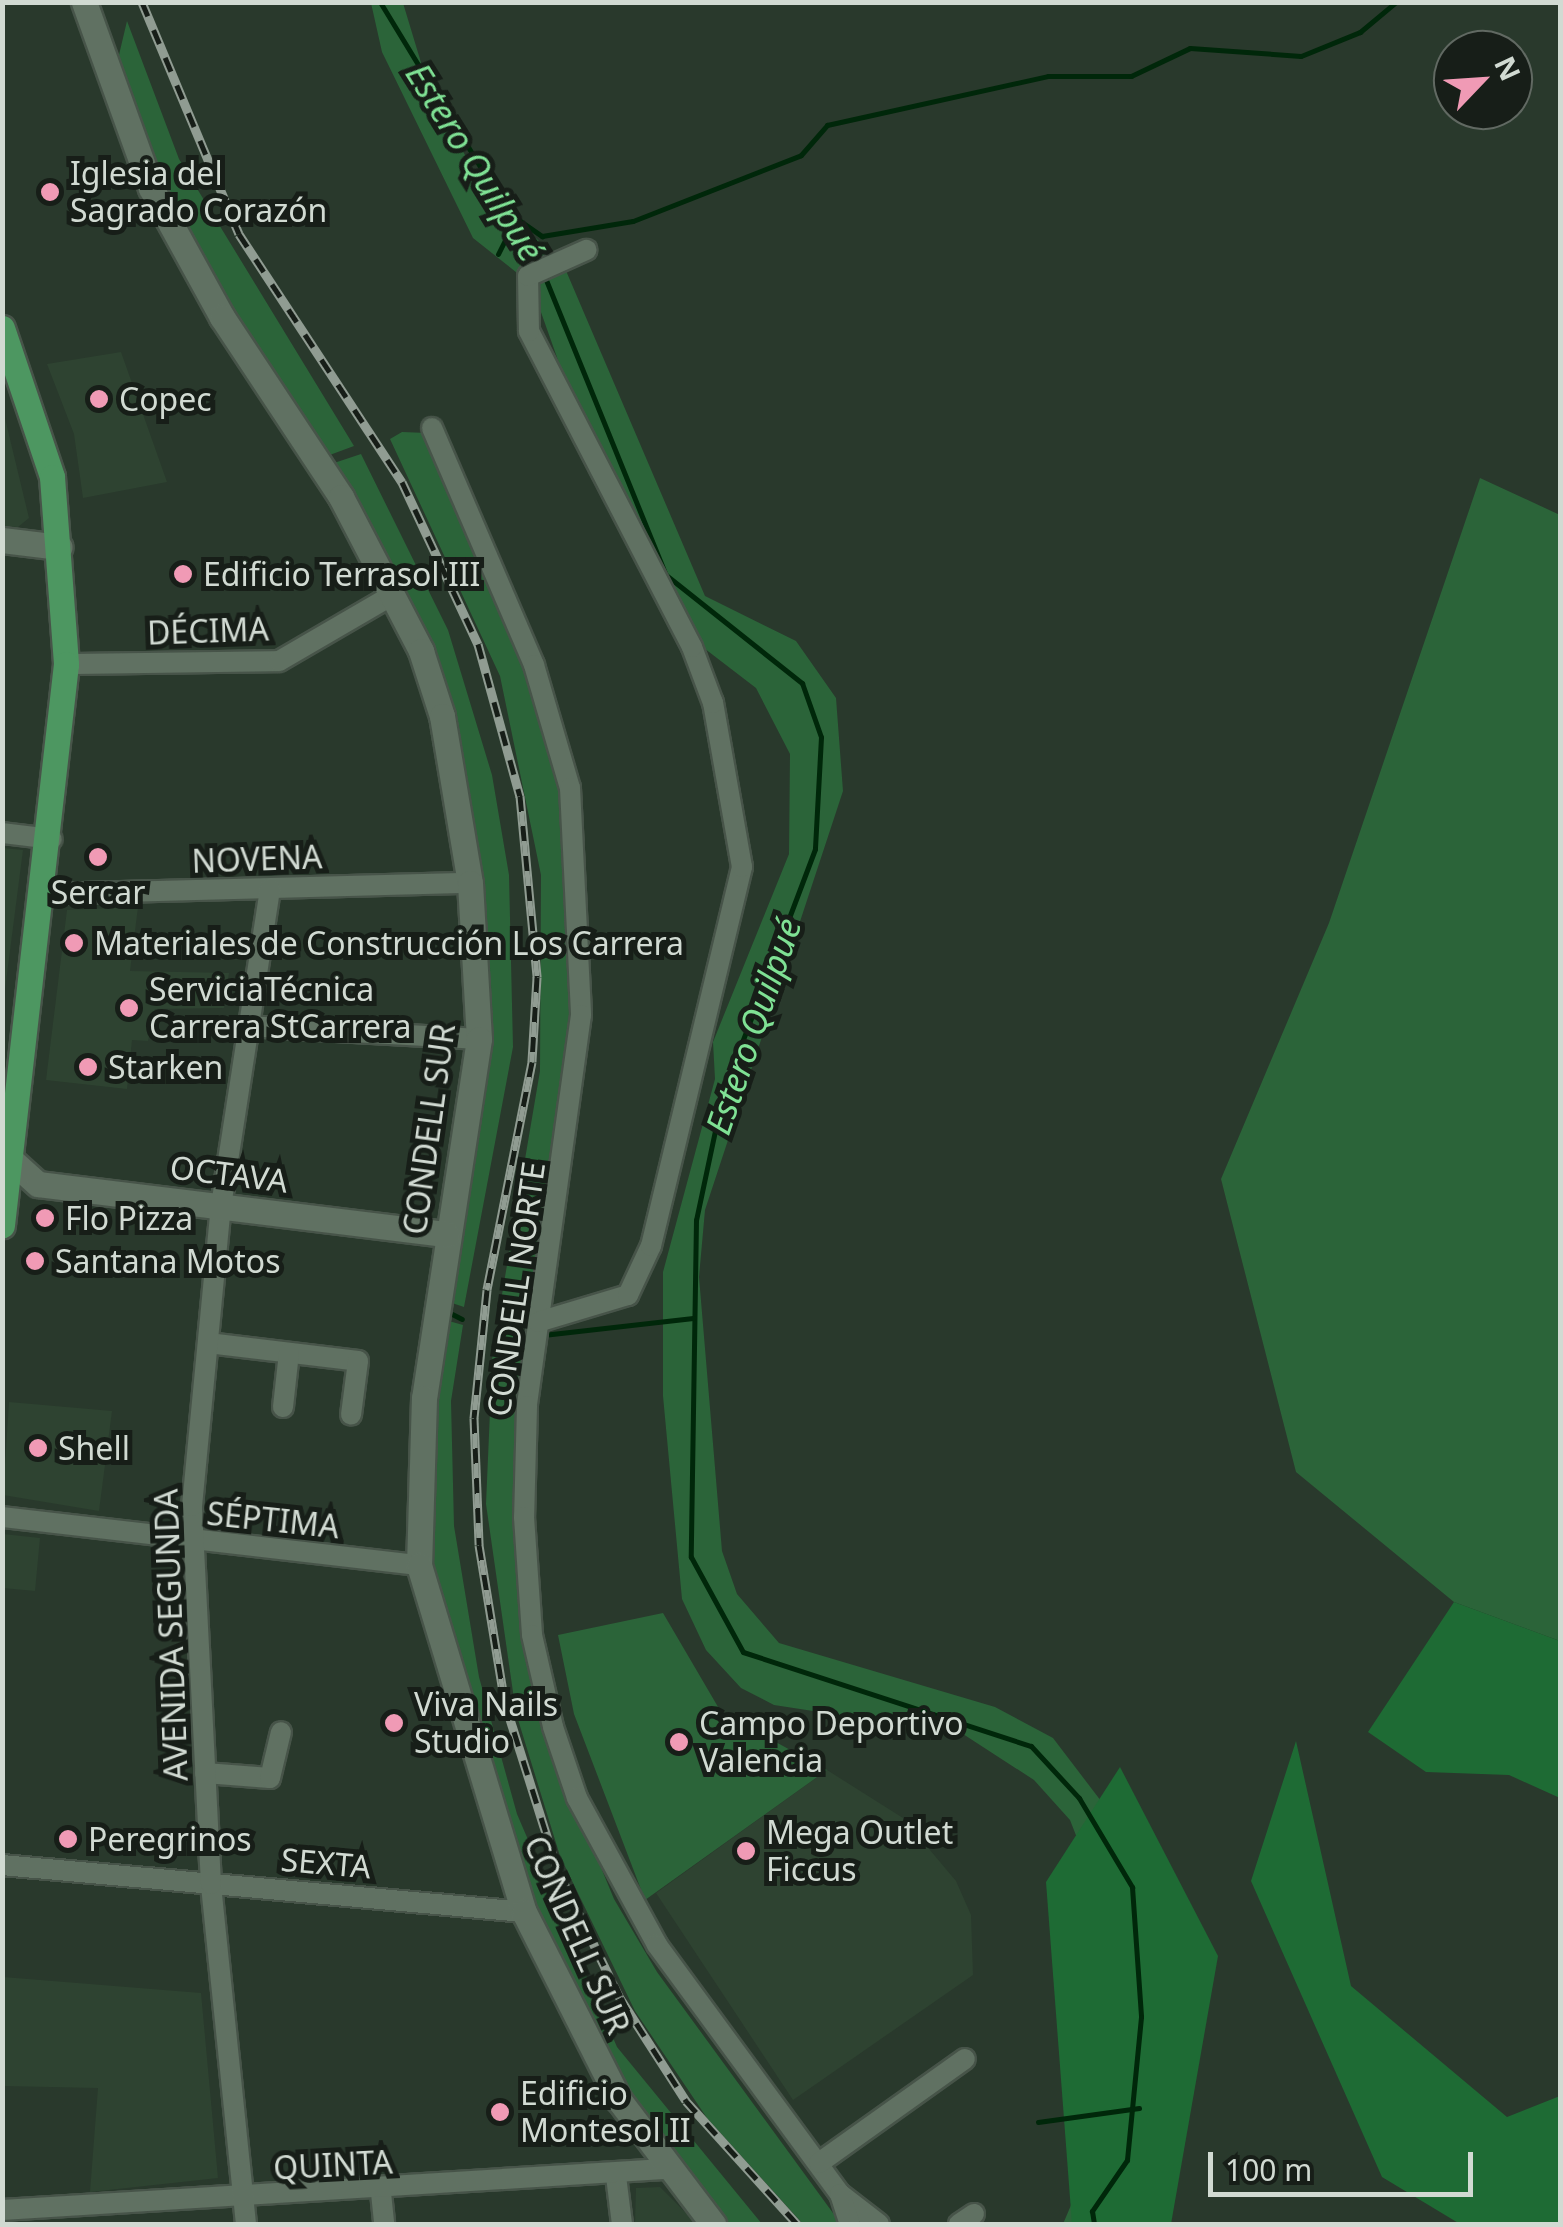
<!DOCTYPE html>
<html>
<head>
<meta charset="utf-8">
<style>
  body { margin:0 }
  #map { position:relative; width:1563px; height:2227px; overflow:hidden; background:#29392c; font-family:"Noto Sans",sans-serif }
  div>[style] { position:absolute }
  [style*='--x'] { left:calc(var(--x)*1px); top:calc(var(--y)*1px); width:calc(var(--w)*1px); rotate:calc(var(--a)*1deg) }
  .built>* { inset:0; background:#2e4331 }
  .green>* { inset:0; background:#2b6439 }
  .forest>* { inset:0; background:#1e6b34 }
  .stream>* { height:5px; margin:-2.5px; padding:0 2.5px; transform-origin:2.5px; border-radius:2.5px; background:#00270a }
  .roads { filter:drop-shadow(2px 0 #475449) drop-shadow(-2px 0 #475449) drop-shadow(0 2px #475449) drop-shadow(0 -2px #475449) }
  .minor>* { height:20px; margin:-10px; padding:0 10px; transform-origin:10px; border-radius:10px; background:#607162 }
  .tertiary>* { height:25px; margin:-12.5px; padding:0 12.5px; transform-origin:12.5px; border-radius:12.5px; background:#607162 }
  .secondary>* { height:25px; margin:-12.5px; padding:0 12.5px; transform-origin:12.5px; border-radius:12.5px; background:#607162 }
  .primary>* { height:25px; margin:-12.5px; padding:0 12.5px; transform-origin:12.5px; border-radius:12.5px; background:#4d9761 }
  .rail>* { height:9px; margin-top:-4.5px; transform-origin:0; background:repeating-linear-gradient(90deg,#171e18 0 15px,#909c92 0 30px); box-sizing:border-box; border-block:2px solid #909c92 }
  .dots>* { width:28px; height:28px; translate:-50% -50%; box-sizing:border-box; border:5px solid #171e18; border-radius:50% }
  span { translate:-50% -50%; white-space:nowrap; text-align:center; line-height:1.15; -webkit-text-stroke:10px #171e18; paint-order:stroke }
  .poi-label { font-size:32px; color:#d1dad2 }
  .left { translate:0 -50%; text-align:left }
  .street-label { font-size:32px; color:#d1dad2 }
  .water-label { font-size:35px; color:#7fe194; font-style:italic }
  .frame { position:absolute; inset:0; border:5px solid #d1dad2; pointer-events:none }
  .north { position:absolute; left:1433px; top:30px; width:100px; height:100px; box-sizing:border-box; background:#171e18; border:2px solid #616962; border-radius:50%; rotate:65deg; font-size:28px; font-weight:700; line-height:40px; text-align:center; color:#d1dad2 }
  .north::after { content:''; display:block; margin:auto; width:35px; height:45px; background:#f09ab5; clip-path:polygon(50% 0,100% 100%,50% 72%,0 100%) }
  .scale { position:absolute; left:1208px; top:2152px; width:265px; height:45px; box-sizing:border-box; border:5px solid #d1dad2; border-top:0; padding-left:12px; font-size:30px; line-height:35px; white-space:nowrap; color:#d1dad2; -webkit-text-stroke:8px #171e18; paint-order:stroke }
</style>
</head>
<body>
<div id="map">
  <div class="built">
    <div style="clip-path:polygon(121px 352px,167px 482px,83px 498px,74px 434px,47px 364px)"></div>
    <div style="clip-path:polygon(3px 410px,29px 518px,18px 527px,3px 526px)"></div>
    <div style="clip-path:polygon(3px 848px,23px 850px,3px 1005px,2px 848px)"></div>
    <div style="clip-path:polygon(138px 907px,130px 971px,229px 973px,224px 1008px,155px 1009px,148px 1041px,132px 1040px,127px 1089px,46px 1080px,67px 910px)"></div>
    <div style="clip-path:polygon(9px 1402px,112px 1411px,99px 1511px,3px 1495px)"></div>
    <div style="clip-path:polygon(3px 1534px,40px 1538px,35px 1591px,3px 1588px)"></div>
    <div style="clip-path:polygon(827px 1770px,903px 1818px,956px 1881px,971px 1915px,973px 1975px,793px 2100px,656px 1893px)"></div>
    <div style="clip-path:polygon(3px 1977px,201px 1993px,218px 2178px,90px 2192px,98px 2088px,3px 2086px)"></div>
    <div style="clip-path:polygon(660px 2187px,697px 2224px,635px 2224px,636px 2188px)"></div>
  </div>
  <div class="green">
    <div style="clip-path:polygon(371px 3px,403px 3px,426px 79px,487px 198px,561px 259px,705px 596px,796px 641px,836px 698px,843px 791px,705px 1210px,699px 1277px,722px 1551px,737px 1594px,779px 1643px,995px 1707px,1053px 1738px,1117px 1822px,1111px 2224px,1063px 2224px,1094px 2151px,1100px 1897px,1070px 1820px,1034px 1780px,963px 1734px,774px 1705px,741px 1688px,706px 1650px,682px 1599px,663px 1396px,663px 1272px,715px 1079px,713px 1042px,789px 854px,790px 754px,756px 688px,683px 632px,604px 490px,531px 284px,473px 238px,382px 52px)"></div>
    <div style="clip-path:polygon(127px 21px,179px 159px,354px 446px,327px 456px,191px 251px,114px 76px)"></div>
    <div style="clip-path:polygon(402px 432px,427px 433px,520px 643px,558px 770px,572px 969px,568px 1064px,541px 1269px,527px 1312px,506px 1320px,498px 1318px,540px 1071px,541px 875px,500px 676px,390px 439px)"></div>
    <div style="clip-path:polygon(361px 454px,448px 630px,492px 775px,509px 875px,513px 1047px,464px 1307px,440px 1299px,470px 1155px,457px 743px,331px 464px)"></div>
    <div style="clip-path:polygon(1480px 478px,1560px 515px,1560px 1641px,1454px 1602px,1296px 1472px,1221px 1179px,1329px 923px)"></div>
    <div style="clip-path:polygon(438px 1318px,463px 1325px,451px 1401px,454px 1526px,479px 1677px,517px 1814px,617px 2047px,762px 2224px,720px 2224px,656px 2145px,540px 1929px,429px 1577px)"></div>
    <div style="clip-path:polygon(523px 1324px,519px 1578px,536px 1710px,614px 1899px,657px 1972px,841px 2224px,803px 2224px,707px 2118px,635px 2011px,560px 1856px,516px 1713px,486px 1504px,493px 1342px,500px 1326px)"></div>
    <div style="clip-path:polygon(663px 1613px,721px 1712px,827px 1770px,645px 1900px,574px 1714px,558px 1635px)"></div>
  </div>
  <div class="forest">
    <div style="clip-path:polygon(1454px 1602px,1560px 1641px,1560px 1798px,1509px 1775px,1426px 1772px,1368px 1732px)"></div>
    <div style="clip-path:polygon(1296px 1741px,1351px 1986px,1507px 2117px,1560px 2096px,1560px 2224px,1460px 2224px,1382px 2177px,1251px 1881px)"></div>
    <div style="clip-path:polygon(1120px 1767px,1218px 1956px,1171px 2224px,1072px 2224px,1046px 1882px)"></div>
  </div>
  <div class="stream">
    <div style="--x:380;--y:2;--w:308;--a:58.7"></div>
    <div style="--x:498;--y:254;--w:40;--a:-63.4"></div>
    <div style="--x:516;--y:218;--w:32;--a:35"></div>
    <div style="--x:542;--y:236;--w:92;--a:-9.4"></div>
    <div style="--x:633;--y:221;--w:180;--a:-21.4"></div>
    <div style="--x:801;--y:155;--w:40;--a:-49"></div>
    <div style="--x:827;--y:125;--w:226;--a:-12.5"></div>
    <div style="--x:1048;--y:76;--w:83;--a:0"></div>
    <div style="--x:1131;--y:76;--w:65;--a:-25.4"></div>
    <div style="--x:1190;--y:48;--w:111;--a:4.1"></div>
    <div style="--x:1301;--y:56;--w:64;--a:-22.1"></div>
    <div style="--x:1360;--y:32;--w:47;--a:-39.8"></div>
    <div style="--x:544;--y:275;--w:324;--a:67.9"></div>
    <div style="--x:666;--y:575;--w:174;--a:38.5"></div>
    <div style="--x:802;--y:683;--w:57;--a:70.6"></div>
    <div style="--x:821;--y:737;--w:112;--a:93.1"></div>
    <div style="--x:815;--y:849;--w:261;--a:110.7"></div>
    <div style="--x:723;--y:1093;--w:130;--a:102"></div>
    <div style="--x:696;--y:1220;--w:337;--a:90.9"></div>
    <div style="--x:691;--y:1557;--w:108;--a:61.3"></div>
    <div style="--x:743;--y:1652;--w:303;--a:18.1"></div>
    <div style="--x:1031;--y:1746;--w:71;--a:47.3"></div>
    <div style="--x:1079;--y:1798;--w:104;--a:59.2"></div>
    <div style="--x:1132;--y:1887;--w:130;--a:86"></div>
    <div style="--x:1141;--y:2017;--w:144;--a:95.6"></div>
    <div style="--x:1127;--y:2160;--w:62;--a:124.5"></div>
    <div style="--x:1092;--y:2211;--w:13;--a:81"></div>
    <div style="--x:452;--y:1314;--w:11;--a:27"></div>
    <div style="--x:501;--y:1330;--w:33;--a:14"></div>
    <div style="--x:543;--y:1335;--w:151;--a:-6.5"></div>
    <div style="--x:1038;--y:2122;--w:102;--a:-7.9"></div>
  </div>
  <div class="roads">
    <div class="minor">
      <div style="--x:432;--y:428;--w:258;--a:66.7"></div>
      <div style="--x:534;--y:665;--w:128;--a:73.7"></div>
      <div style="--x:570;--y:788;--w:227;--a:87.2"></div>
      <div style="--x:581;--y:1015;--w:395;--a:97.9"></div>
      <div style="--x:527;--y:1406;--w:111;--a:91.5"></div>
      <div style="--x:524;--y:1517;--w:118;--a:86.1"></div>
      <div style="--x:532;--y:1635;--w:94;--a:77.1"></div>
      <div style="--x:553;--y:1727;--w:75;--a:71.3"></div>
      <div style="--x:577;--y:1798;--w:167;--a:61.4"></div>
      <div style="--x:657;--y:1945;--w:309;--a:53.7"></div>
      <div style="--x:840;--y:2194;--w:49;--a:37.6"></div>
      <div style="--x:66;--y:664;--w:213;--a:-0.8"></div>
      <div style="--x:279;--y:661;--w:133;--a:-30.2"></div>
      <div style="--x:2;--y:833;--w:50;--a:6.8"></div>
      <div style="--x:45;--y:894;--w:425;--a:-1.5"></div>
      <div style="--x:246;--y:1026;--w:233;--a:3.2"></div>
      <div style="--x:538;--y:1322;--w:94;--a:-16.7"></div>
      <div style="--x:628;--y:1295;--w:54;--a:-64.9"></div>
      <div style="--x:651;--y:1246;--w:390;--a:-76.5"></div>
      <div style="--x:742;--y:867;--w:167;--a:-100"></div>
      <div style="--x:713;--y:703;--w:60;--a:-110.6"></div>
      <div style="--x:692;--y:647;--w:356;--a:-117.3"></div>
      <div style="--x:529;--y:331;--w:55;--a:-91"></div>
      <div style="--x:528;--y:276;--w:64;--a:-24.1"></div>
      <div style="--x:208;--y:1343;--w:151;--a:6.8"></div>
      <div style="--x:358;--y:1361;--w:54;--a:97.4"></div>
      <div style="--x:283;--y:1407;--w:54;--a:-83.7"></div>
      <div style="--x:2;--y:1517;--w:420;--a:6.6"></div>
      <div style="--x:205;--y:1773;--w:65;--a:4.4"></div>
      <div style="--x:270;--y:1778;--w:47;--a:-76.6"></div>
      <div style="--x:2;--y:1865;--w:524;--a:5.14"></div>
      <div style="--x:819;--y:2163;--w:179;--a:-35.5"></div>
      <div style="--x:616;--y:2176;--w:48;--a:82.9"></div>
      <div style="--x:381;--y:2193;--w:31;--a:84"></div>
      <div style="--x:840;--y:2194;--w:32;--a:72"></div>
      <div style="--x:2;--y:2210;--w:663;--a:-3.54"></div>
      <div style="--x:246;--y:2224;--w:342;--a:-95.9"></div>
      <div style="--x:211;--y:1884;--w:378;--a:-92.9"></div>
      <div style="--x:192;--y:1506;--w:301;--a:-84.5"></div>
      <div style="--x:221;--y:1206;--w:321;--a:-81.2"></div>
      <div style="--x:959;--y:2224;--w:18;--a:-34"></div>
    </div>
    <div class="tertiary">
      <div style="--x:84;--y:2;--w:198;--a:70.2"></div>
      <div style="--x:151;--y:188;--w:147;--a:61.2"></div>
      <div style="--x:222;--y:317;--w:216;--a:56.5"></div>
      <div style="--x:341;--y:497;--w:174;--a:62.5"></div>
      <div style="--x:421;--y:651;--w:68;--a:72.1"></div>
      <div style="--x:442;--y:716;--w:169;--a:80.5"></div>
      <div style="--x:470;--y:883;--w:156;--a:86.7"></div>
      <div style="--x:479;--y:1039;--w:363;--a:98.7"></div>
      <div style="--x:424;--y:1398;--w:167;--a:91.7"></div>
      <div style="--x:419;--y:1565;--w:363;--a:73.2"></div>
      <div style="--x:524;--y:1912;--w:211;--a:63.2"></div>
      <div style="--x:619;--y:2100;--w:156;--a:52.8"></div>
      <div style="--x:11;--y:1160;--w:36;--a:42"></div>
      <div style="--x:38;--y:1184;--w:412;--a:7"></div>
    </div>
    <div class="secondary">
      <div style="--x:2;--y:540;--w:58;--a:6.9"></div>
    </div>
    <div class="primary">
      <div style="--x:2;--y:328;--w:157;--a:71.4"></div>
      <div style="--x:52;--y:477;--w:188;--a:85.7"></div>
      <div style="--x:66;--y:664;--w:565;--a:96.51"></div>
    </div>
  </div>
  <div class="rail">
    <div style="--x:142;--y:2;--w:251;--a:67.3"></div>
    <div style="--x:239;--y:234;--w:297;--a:56.7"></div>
    <div style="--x:402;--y:482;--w:179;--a:64.9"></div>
    <div style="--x:478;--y:644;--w:158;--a:74.6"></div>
    <div style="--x:520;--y:796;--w:182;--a:84.6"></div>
    <div style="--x:537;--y:977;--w:85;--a:93.4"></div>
    <div style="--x:532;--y:1062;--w:232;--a:101.2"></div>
    <div style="--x:487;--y:1290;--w:129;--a:95.8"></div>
    <div style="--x:474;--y:1418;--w:127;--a:87.7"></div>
    <div style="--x:479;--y:1545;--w:160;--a:80.7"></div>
    <div style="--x:505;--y:1703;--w:176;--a:72.5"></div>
    <div style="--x:558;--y:1871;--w:141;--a:64"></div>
    <div style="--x:620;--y:1998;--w:122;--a:57.3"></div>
    <div style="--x:686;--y:2101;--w:166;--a:47.9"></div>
  </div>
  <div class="dots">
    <div style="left:50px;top:192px;background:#f09ab5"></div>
    <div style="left:99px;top:399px;background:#f09ab5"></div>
    <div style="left:183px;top:574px;background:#f09ab5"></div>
    <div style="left:98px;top:857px;background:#f09ab5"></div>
    <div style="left:74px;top:943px;background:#f09ab5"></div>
    <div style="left:129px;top:1008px;background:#f09ab5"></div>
    <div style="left:88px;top:1067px;background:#f09ab5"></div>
    <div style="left:45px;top:1218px;background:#f09ab5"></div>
    <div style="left:35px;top:1261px;background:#f09ab5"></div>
    <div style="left:38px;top:1448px;background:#f09ab5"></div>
    <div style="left:394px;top:1723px;background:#f09ab5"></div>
    <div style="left:679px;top:1742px;background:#f09ab5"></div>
    <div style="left:68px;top:1839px;background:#f09ab5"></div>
    <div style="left:746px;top:1851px;background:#f09ab5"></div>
    <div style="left:500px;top:2112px;background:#f09ab5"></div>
  </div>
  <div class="poi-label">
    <span class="left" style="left:70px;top:192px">Iglesia del<br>Sagrado Corazón</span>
    <span class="left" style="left:119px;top:399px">Copec</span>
    <span class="left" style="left:203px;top:574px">Edificio Terrasol III</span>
    <span style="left:98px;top:892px">Sercar</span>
    <span class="left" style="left:94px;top:943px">Materiales de Construcción Los Carrera</span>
    <span class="left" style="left:149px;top:1008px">ServiciaTécnica<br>Carrera StCarrera</span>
    <span class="left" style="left:108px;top:1067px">Starken</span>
    <span class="left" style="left:65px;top:1218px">Flo Pizza</span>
    <span class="left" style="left:55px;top:1261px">Santana Motos</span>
    <span class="left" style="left:58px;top:1448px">Shell</span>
    <span class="left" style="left:414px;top:1723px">Viva Nails<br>Studio</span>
    <span class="left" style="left:699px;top:1742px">Campo Deportivo<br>Valencia</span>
    <span class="left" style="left:766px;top:1851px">Mega Outlet<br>Ficcus</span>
    <span class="left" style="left:88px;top:1839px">Peregrinos</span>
    <span class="left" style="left:520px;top:2112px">Edificio<br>Montesol II</span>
  </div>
  <div class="street-label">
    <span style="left:208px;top:631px;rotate:-2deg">DÉCIMA</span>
    <span style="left:257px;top:859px;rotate:-2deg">NOVENA</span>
    <span style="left:429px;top:1129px;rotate:-82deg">CONDELL SUR</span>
    <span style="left:229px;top:1174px;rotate:7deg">OCTAVA</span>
    <span style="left:516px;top:1289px;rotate:-82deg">CONDELL NORTE</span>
    <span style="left:273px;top:1520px;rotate:6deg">SÉPTIMA</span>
    <span style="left:171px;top:1635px;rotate:-92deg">AVENIDA SEGUNDA</span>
    <span style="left:326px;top:1863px;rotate:5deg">SEXTA</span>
    <span style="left:577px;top:1935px;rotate:66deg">CONDELL SUR</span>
    <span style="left:333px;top:2165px;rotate:-3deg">QUINTA</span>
  </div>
  <div class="water-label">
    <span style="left:475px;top:162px;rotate:58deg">Estero Quilpué</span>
    <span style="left:753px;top:1026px;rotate:-71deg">Estero Quilpué</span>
  </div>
  <div class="frame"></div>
  <div class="north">N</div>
  <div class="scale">100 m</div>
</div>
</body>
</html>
